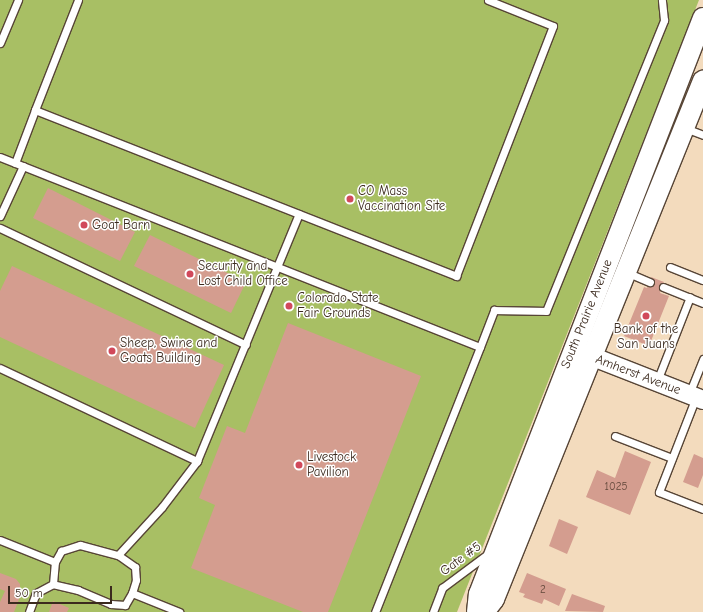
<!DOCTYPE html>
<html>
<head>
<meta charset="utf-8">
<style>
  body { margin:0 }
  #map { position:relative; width:703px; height:612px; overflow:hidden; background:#f3dbbd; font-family:"Comic Neue",sans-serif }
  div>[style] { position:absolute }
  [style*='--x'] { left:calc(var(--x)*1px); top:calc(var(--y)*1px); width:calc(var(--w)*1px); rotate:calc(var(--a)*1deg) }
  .green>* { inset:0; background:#a8bf64 }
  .building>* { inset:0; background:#d49d8f }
  .roads { filter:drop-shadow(1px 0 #574536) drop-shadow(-1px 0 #574536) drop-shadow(0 1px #574536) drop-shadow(0 -1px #574536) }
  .service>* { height:7px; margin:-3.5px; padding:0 3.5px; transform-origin:3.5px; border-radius:3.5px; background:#fff }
  .tertiary>* { height:18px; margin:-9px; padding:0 9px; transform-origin:9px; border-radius:9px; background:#fff }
  .secondary>* { height:20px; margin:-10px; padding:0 10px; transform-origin:10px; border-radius:10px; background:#fff }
  .dots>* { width:11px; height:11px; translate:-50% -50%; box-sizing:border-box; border:2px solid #fff; border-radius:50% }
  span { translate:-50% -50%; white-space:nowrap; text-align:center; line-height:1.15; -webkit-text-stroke:3px #fff; paint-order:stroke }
  .number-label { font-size:11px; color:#61473a }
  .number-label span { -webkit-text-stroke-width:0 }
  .poi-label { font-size:13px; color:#3b2a1e }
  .left { translate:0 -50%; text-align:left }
  .street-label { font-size:13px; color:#3b2a1e }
  .scale { position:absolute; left:8px; top:586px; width:104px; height:18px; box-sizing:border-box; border:2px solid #3b2a1e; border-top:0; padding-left:5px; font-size:12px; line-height:14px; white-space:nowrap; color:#3b2a1e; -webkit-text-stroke:3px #fff; paint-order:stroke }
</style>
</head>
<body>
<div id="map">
  <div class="green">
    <div style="clip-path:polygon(0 0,699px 0,457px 612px,0 612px)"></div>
  </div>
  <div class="building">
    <div style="clip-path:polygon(48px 188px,135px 232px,120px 261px,33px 218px)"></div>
    <div style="clip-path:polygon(150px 235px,246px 282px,231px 313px,134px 266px)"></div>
    <div style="clip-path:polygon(12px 266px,224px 365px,195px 428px,0 337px,0 291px)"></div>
    <div style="clip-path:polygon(651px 277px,664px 282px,660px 293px,669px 296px,649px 346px,624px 336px,644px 287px,647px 288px)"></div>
    <div style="clip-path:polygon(288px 323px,421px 376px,328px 612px,303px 612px,191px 568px,215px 505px,199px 498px,227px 426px,245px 433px)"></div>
    <div style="clip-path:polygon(625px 451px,651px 462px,630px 515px,586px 497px,597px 470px,615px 478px)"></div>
    <div style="clip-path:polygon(694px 454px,703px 458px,703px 475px,698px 488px,683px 482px)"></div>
    <div style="clip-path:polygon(559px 519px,578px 527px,567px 554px,549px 546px)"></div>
    <div style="clip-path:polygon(0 573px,16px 579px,20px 584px,20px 597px,14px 612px,0 612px,0 602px,5px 591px,0 589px)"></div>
    <div style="clip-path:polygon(527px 573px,566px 589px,559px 606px,544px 599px,542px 604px,523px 597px,525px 594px,519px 592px)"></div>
    <div style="clip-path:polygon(572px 594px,605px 606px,603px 612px,565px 611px)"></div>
    <div style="clip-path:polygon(53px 601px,69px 608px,67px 612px,49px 612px)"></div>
  </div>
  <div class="roads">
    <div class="service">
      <div style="--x:78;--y:0;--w:118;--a:111.4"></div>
      <div style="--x:35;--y:110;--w:453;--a:21.5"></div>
      <div style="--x:456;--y:276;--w:268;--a:-68.8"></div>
      <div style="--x:553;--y:26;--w:70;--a:-158.2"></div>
      <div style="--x:0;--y:43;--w:47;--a:-67.3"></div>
      <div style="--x:685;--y:128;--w:19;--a:21"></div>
      <div style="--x:0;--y:157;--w:516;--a:21.6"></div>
      <div style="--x:480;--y:347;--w:285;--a:111.6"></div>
      <div style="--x:15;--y:163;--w:57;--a:-69.3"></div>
      <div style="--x:0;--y:216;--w:55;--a:-65.3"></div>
      <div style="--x:0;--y:228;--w:272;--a:25.4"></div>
      <div style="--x:670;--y:267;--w:35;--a:22"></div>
      <div style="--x:626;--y:272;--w:26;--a:23"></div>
      <div style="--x:663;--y:287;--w:43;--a:21.8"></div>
      <div style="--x:480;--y:347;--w:40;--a:-69"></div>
      <div style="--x:494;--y:310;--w:52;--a:1.1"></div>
      <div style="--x:546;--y:311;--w:314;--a:-67.9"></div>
      <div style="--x:664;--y:20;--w:20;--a:-96"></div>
      <div style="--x:0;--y:368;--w:218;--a:25.3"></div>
      <div style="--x:657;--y:381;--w:90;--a:-68.6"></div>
      <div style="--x:689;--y:394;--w:38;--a:-68"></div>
      <div style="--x:696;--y:397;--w:102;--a:111.3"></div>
      <div style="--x:659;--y:492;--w:47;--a:21.1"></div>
      <div style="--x:615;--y:436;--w:61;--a:21.1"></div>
      <div style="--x:0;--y:540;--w:59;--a:21.8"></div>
      <div style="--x:80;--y:545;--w:39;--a:15"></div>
      <div style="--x:118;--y:555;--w:21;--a:35"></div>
      <div style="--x:135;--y:567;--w:13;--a:86"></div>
      <div style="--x:136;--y:580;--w:14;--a:107"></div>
      <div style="--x:132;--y:593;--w:14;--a:120"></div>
      <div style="--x:125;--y:605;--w:14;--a:-176"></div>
      <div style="--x:111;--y:604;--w:36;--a:-157"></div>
      <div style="--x:78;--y:590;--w:26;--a:-167"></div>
      <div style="--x:53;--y:584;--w:22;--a:-85"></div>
      <div style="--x:55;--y:562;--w:13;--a:-61"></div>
      <div style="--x:61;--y:551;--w:20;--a:-18"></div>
      <div style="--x:118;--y:555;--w:65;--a:-47.5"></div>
      <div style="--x:162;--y:507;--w:58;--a:-52.7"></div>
      <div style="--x:197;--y:461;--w:267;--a:-67.6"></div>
      <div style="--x:132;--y:593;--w:51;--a:22"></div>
      <div style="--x:29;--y:612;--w:20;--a:-70"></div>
      <div style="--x:36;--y:593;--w:19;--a:-28"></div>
      <div style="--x:433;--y:612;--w:26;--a:-69"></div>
      <div style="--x:442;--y:588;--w:59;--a:-36.7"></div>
    </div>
    <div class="tertiary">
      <div style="--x:578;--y:351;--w:134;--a:21.4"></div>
    </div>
    <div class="secondary">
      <div style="--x:477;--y:612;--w:18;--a:-84"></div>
      <div style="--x:479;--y:594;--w:618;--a:-68.75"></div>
      <div style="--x:484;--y:612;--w:16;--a:-52"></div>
      <div style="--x:494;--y:599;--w:559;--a:-68.03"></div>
    </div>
  </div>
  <div class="dots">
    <div style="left:350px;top:199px;background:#d1495b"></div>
    <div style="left:84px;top:225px;background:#d1495b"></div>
    <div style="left:190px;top:274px;background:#d1495b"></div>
    <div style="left:289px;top:306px;background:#d1495b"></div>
    <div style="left:646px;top:316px;background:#d1495b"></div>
    <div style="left:112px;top:351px;background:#d1495b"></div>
    <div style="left:299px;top:465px;background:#d1495b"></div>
  </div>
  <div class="number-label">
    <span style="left:616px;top:487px">1025</span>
    <span style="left:543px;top:590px">2</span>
  </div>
  <div class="poi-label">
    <span class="left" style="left:358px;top:199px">CO Mass<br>Vaccination Site</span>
    <span class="left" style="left:92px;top:225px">Goat Barn</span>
    <span class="left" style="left:198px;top:274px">Security and<br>Lost Child Office</span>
    <span class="left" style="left:297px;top:306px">Colorado State<br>Fair Grounds</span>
    <span style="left:646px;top:337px">Bank of the<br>San Juans</span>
    <span class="left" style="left:120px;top:351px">Sheep, Swine and<br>Goats Building</span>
    <span class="left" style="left:307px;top:465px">Livestock<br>Pavilion</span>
  </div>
  <div class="street-label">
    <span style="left:587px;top:314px;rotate:-68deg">South Prairie Avenue</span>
    <span style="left:638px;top:375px;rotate:21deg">Amherst Avenue</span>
    <span style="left:461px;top:559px;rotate:-36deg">Gate #5</span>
  </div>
  <div class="scale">50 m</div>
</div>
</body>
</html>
